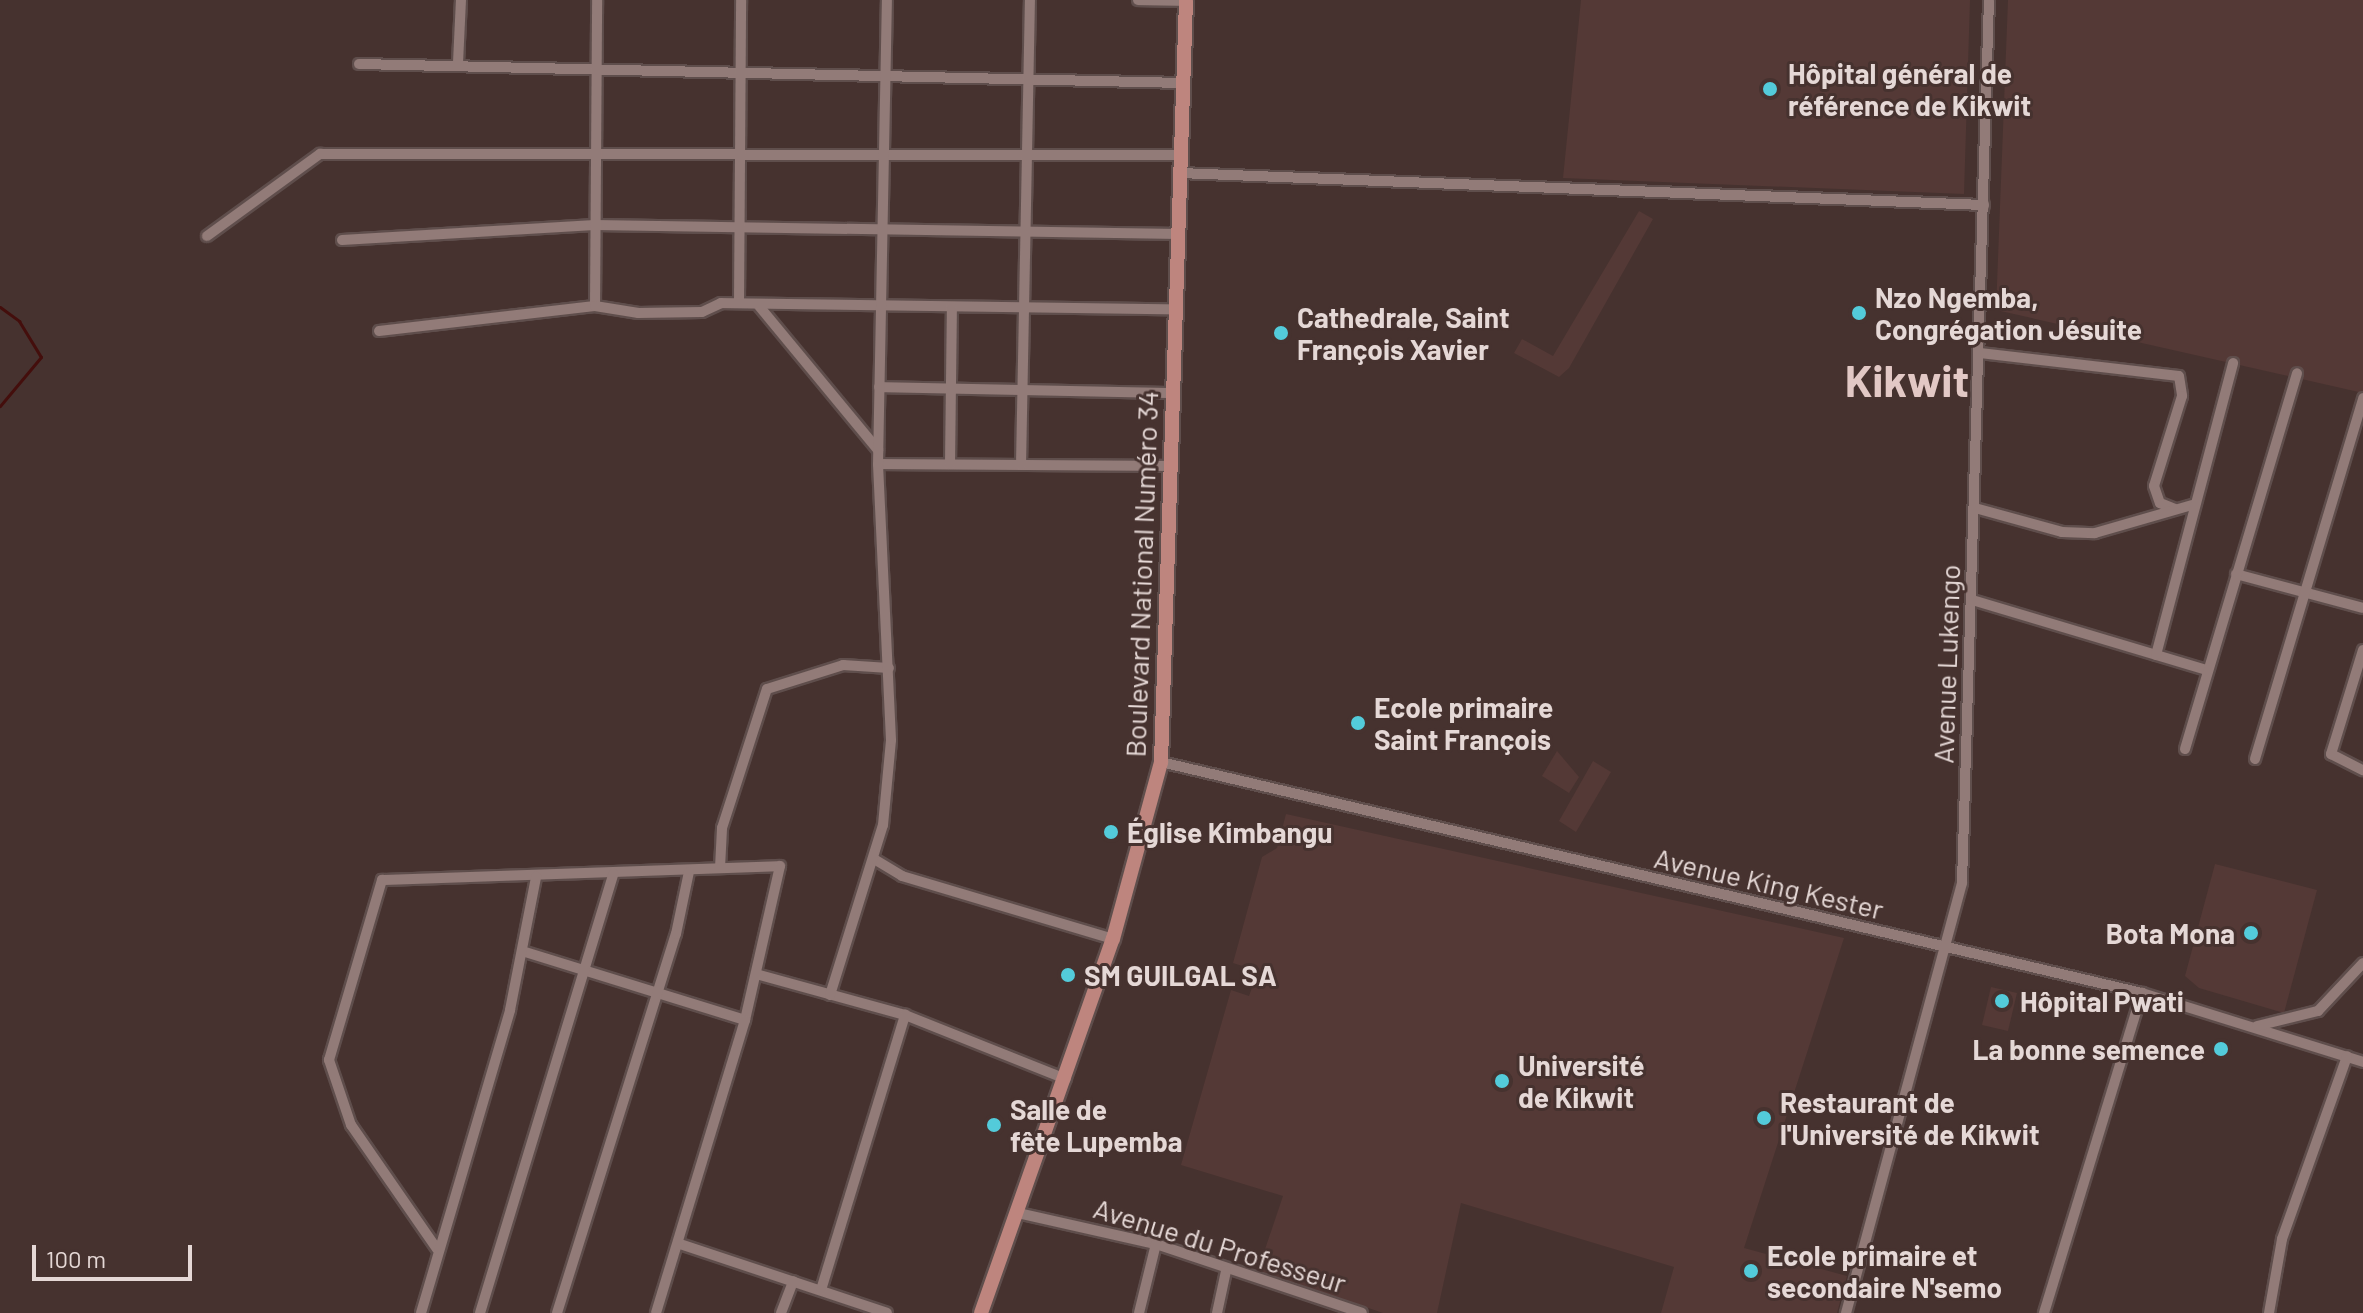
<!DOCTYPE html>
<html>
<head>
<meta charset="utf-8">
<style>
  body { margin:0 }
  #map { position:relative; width:2363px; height:1313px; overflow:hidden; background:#46322f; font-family:Barlow,sans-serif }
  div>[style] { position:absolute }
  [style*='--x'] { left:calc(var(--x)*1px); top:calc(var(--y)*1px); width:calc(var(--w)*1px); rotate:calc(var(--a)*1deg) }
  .built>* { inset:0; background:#543936 }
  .stream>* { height:3px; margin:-1.5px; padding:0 1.5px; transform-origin:1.5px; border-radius:1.5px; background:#440e0c }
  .roads { filter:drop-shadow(2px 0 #5f4e4c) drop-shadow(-2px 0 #5f4e4c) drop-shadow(0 2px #5f4e4c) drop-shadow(0 -2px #5f4e4c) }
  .minor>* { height:10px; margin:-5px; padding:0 5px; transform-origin:5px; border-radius:5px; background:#927b78 }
  .major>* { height:14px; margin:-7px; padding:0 7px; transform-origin:7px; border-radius:7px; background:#be857e }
  .dots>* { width:22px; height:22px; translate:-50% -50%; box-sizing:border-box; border:4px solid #46322f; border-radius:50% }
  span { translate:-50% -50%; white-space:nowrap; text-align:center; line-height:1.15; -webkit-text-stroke:6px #46322f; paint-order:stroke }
  .poi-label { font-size:28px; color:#e5d8d6; font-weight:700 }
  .left { translate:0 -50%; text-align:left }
  .right { translate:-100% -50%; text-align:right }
  .street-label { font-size:28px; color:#e5d8d6 }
  .town-label { font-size:44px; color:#e2c8c5; font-weight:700 }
  .scale { position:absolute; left:32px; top:1245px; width:160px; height:36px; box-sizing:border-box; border:4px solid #e5d8d6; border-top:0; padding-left:10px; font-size:24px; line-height:28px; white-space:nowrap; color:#e5d8d6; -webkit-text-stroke:6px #46322f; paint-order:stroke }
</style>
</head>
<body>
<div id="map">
  <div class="built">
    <div style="clip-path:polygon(1581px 0,1970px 0,1964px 194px,1563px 178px)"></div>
    <div style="clip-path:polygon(2008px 0,2363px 0,2363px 393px,1996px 310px)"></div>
    <div style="clip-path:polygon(1639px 211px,1653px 219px,1569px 368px,1559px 377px,1514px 353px,1522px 339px,1553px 356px)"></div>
    <div style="clip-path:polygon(1557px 751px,1579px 777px,1569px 793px,1542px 776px)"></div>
    <div style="clip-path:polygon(1593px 761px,1611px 772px,1576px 832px,1559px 821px)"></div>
    <div style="clip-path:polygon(1286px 814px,1844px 938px,1744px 1248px,1847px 1276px,1837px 1313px,1661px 1313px,1674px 1267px,1461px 1203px,1437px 1313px,1383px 1313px,1258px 1270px,1283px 1196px,1181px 1165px,1231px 990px,1249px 996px,1258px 971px,1233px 963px,1262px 857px,1277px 848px)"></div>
    <div style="clip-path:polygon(2215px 864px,2317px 890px,2284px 1013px,2199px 988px,2185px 976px)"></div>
    <div style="clip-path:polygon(1991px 987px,2017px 993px,2008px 1031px,1982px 1025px)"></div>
  </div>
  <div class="stream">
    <div style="--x:0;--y:307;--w:24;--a:36"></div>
    <div style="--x:19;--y:321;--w:42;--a:58.6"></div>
    <div style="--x:41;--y:357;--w:64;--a:129.9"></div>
  </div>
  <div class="roads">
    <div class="minor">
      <div style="--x:1138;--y:0;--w:48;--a:1.2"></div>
      <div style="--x:458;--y:63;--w:63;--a:-87.3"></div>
      <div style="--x:359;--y:64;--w:824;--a:1.32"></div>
      <div style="--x:1180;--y:173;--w:805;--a:2.28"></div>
      <div style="--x:207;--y:236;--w:140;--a:-36"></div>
      <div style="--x:320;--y:154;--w:861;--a:0.07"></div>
      <div style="--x:342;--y:240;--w:253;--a:-3.4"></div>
      <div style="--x:595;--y:225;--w:584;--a:0.88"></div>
      <div style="--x:739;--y:303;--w:303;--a:-89.6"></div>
      <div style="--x:595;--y:306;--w:306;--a:-89.6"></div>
      <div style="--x:759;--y:306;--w:187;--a:50.4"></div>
      <div style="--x:379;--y:331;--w:217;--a:-6.6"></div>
      <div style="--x:595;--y:306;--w:44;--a:9.2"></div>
      <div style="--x:638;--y:313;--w:64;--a:-0.9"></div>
      <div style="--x:702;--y:312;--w:21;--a:-25"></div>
      <div style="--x:721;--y:303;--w:456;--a:0.8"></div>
      <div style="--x:1980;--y:353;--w:200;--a:6.6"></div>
      <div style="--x:2179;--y:376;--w:20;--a:81"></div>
      <div style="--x:2182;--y:396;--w:94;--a:107.3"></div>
      <div style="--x:2154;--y:486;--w:18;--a:71"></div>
      <div style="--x:2160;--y:503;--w:16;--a:22"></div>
      <div style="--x:879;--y:387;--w:296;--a:1.2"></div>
      <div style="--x:878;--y:464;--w:295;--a:0.4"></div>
      <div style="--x:950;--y:464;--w:156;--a:-89.3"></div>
      <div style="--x:1021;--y:465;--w:465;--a:-88.9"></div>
      <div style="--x:1975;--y:508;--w:90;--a:15.4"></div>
      <div style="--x:2062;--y:532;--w:33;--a:2"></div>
      <div style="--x:2095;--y:533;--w:101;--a:-16.1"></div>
      <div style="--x:2236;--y:574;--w:131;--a:15"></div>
      <div style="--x:1972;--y:600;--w:245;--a:16.6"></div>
      <div style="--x:2363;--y:650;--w:109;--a:107.1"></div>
      <div style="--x:2331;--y:754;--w:36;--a:27"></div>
      <div style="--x:2156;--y:655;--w:302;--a:-75.2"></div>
      <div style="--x:2185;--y:749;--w:392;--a:-73.4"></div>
      <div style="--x:2255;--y:759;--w:377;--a:-73.3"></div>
      <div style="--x:1161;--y:762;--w:1008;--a:13.25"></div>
      <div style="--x:2142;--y:993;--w:232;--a:17.3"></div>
      <div style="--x:874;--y:859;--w:33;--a:31"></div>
      <div style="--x:902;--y:876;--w:220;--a:16.6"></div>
      <div style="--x:720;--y:868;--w:40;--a:-87.1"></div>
      <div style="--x:722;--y:828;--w:146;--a:-72.1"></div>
      <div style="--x:767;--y:689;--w:80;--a:-17.5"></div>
      <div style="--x:843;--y:665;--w:46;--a:3.7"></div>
      <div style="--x:522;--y:951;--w:233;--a:17.2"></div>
      <div style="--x:756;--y:974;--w:155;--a:15.4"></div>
      <div style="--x:905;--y:1015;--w:173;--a:21.7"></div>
      <div style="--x:830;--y:995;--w:178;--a:-72.7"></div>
      <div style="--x:883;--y:825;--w:85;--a:-84.6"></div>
      <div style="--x:891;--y:740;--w:276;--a:-92.7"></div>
      <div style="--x:878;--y:464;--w:464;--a:-88.9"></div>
      <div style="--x:2257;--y:1026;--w:63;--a:-13.8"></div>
      <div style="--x:2318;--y:1011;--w:66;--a:-46.8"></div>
      <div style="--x:1018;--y:1213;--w:141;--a:12.7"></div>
      <div style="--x:1156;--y:1244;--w:217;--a:18.5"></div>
      <div style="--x:680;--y:1244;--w:218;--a:18.4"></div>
      <div style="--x:437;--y:1249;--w:151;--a:-124.7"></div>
      <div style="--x:351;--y:1125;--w:69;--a:-108.7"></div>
      <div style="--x:329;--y:1060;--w:188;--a:-73.6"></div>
      <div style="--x:382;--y:880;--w:398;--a:-2"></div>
      <div style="--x:780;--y:866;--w:158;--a:102.8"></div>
      <div style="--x:745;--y:1020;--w:306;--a:106.9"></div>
      <div style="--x:821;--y:1290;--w:288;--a:-73"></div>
      <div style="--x:421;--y:1313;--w:316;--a:-73.6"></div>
      <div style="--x:510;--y:1010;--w:136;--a:-78.9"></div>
      <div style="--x:480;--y:1313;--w:459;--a:-73.1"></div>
      <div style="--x:557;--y:1313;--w:397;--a:-72.6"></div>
      <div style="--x:676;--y:934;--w:63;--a:-78.2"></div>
      <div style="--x:781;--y:1313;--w:34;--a:-69"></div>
      <div style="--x:1139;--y:1313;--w:71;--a:-76.2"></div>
      <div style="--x:1217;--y:1313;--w:43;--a:-77.9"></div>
      <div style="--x:1846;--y:1313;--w:445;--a:-74.9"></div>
      <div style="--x:1962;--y:883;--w:883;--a:-88.25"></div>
      <div style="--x:2044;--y:1313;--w:335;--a:-73"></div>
      <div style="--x:2269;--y:1313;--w:75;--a:-80"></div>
      <div style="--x:2282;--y:1239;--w:194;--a:-70.4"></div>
    </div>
    <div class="major">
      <div style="--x:981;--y:1313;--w:397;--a:-70.6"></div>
      <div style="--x:1113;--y:939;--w:183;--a:-74.8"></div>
      <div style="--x:1161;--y:762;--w:762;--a:-88.12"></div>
    </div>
  </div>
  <div class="dots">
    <div style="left:1770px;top:89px;background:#53cbda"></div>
    <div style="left:1859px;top:313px;background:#53cbda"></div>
    <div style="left:1281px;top:333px;background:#53cbda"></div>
    <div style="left:1358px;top:723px;background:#53cbda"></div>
    <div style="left:1111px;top:832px;background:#53cbda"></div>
    <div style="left:2251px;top:933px;background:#53cbda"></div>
    <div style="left:1068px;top:975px;background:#53cbda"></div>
    <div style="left:2002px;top:1001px;background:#53cbda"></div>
    <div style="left:2221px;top:1049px;background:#53cbda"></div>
    <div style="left:1502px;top:1081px;background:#53cbda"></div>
    <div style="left:1764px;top:1118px;background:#53cbda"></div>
    <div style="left:994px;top:1125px;background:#53cbda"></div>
    <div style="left:1751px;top:1271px;background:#53cbda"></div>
  </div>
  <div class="poi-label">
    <span class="left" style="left:1788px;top:89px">Hôpital général de<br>référence de Kikwit</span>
    <span class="left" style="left:1875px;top:313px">Nzo Ngemba,<br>Congrégation Jésuite</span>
    <span class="left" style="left:1297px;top:333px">Cathedrale, Saint<br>François Xavier</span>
    <span class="left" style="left:1374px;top:723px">Ecole primaire<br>Saint François</span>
    <span class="left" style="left:1127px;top:832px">Église Kimbangu</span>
    <span class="right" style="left:2235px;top:933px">Bota Mona</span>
    <span class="left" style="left:1084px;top:975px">SM GUILGAL SA</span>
    <span class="left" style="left:2020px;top:1001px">Hôpital Pwati</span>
    <span class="right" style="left:2205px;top:1049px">La bonne semence</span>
    <span class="left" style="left:1518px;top:1081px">Université<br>de Kikwit</span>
    <span class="left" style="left:1780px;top:1118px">Restaurant de<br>l'Université de Kikwit</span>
    <span class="left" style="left:1010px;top:1125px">Salle de<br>fête Lupemba</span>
    <span class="left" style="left:1767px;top:1271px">Ecole primaire et<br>secondaire N'semo</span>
  </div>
  <div class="street-label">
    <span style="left:1141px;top:574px;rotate:-88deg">Boulevard National Numéro 34</span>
    <span style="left:1946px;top:664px;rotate:-88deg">Avenue Lukengo</span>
    <span style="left:1769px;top:883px;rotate:13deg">Avenue King Kester</span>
    <span style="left:1220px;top:1245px;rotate:17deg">Avenue du Professeur</span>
  </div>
  <div class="town-label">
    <span style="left:1907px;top:380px">Kikwit</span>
  </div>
  <div class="scale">100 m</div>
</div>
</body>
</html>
